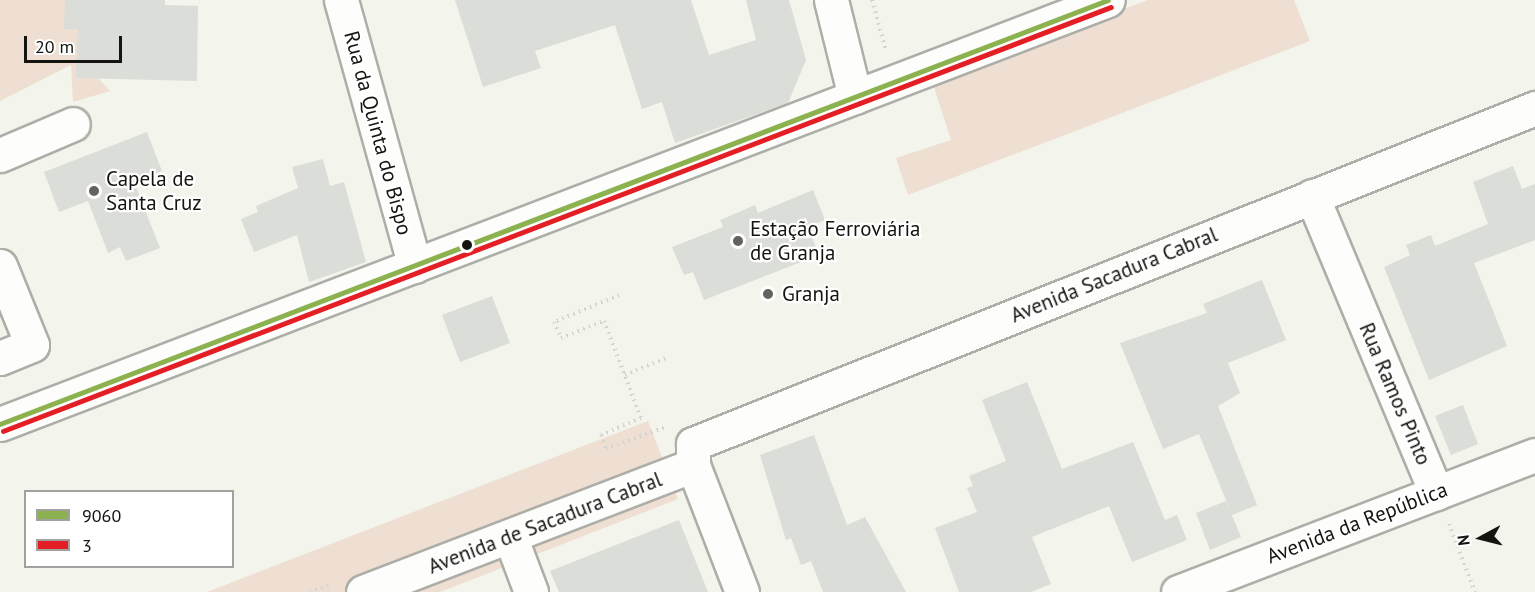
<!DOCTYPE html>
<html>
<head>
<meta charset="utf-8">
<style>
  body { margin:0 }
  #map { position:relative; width:1535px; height:592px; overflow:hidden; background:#f3f4ec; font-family:"PT Sans",sans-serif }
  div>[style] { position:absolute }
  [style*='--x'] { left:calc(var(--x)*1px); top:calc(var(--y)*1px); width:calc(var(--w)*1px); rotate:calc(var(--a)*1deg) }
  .green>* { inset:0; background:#eedfd2 }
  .building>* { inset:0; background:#daddd8 }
  .path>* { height:4px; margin-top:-2px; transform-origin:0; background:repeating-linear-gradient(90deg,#d2d2d0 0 1.5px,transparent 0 6px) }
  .roads { filter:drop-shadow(2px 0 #adaea7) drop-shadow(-2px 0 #adaea7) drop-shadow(0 2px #adaea7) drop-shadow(0 -2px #adaea7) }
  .minor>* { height:33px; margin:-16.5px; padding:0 16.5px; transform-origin:16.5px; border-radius:16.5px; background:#fdfdfc }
  .major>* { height:33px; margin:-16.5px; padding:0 16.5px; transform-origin:16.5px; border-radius:16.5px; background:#fdfdfc }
  .bus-1>* { height:4.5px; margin:-2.25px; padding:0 2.25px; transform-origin:2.25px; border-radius:2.25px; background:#8bb24e }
  .bus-2>* { height:4.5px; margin:-2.25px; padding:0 2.25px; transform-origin:2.25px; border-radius:2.25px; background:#e41e25 }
  .dots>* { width:16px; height:16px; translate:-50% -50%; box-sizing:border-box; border:3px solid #fff; border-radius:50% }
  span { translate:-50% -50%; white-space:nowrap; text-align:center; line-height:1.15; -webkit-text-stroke:4.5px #fff; paint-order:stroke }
  .street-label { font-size:21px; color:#141510 }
  .poi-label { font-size:21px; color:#141510 }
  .left { translate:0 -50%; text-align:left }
  .legend { position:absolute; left:24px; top:490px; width:210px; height:78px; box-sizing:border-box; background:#fff; border:2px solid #a1a19f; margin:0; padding:8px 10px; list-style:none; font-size:18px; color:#141510 }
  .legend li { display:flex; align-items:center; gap:12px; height:30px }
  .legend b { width:30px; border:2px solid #a1a19f }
  .north { position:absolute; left:1451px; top:508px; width:60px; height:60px; -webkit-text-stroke:4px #fff; paint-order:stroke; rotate:263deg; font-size:16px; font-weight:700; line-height:24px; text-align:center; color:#141510 }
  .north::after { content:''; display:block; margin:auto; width:21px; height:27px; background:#141510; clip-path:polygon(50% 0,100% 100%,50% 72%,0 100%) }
  .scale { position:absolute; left:24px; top:36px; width:98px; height:27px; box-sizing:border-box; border:3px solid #141510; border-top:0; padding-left:8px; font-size:18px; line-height:21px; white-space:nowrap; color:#141510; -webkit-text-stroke:4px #fff; paint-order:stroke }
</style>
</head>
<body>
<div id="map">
  <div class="green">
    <div style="clip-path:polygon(0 0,71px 0,83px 24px,90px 69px,110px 91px,73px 102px,71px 65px,0 101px)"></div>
    <div style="clip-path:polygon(1148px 0,1294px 0,1310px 41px,908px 195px,896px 158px,951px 140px,932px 81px)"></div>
    <div style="clip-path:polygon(648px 421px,678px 499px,440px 592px,207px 592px)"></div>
  </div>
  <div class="building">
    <div style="clip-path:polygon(65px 0,165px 0,165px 5px,198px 6px,197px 81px,76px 78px,78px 29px,64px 29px)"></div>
    <div style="clip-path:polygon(455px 0,691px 0,709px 55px,756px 40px,746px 0,789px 0,806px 60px,788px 103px,675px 143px,662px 102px,642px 109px,615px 25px,535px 51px,541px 68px,483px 87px)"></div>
    <div style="clip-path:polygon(147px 132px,162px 171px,134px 182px,160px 248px,126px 261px,120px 247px,108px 253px,88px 201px,59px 212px,44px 172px)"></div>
    <div style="clip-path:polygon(323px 159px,330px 186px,344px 182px,366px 262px,309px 282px,297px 235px,254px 252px,241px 219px,258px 212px,256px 206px,298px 188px,292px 167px)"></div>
    <div style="clip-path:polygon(1513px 166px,1522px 189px,1535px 184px,1535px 240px,1474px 263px,1507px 346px,1429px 380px,1384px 267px,1410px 255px,1406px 245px,1431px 235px,1435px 246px,1488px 224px,1473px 182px)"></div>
    <div style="clip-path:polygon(813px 190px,825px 220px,808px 227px,819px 255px,704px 300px,693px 272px,684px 275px,672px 247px,723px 227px,720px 220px,755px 205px,758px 213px)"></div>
    <div style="clip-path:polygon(1262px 280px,1286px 340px,1228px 363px,1240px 393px,1218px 406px,1257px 505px,1232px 515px,1199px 434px,1163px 449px,1120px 343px,1207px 313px,1203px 304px)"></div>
    <div style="clip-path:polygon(492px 296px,510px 343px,460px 362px,442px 315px)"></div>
    <div style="clip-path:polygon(1027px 382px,1062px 469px,1133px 442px,1165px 520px,1177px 515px,1187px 540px,1132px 562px,1109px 506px,1032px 537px,1051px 584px,1031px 592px,959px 592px,935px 528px,977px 512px,967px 488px,973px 486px,969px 476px,1006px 461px,982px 400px)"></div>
    <div style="clip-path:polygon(1463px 405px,1478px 444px,1451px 455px,1435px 416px)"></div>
    <div style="clip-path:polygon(814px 435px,847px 525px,865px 517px,906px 592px,823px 592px,811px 561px,801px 565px,791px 538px,786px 540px,760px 455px)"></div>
    <div style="clip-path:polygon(1226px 501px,1241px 537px,1210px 550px,1196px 513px)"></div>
    <div style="clip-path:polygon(679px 520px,708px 592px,559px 592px,550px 571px)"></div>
  </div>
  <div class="path">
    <div style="--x:872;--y:0;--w:53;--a:74.6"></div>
    <div style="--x:619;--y:295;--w:70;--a:157.4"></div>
    <div style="--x:554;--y:322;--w:17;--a:66"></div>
    <div style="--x:561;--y:338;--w:46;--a:-21.6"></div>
    <div style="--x:604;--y:321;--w:104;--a:69.1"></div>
    <div style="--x:641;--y:418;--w:43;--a:157"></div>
    <div style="--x:601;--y:435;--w:15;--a:70"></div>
    <div style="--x:606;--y:449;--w:63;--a:-20.4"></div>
    <div style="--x:625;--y:375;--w:47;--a:-22.7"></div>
    <div style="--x:1449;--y:524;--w:73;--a:69.1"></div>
    <div style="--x:310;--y:592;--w:23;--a:-20"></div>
  </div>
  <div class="roads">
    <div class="minor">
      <div style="--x:341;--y:0;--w:276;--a:74.5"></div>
      <div style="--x:0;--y:155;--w:79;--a:-23"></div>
      <div style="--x:1312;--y:196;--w:322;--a:67.3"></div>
      <div style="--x:0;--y:266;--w:85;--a:67.9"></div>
      <div style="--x:32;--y:345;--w:35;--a:158"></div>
      <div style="--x:510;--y:536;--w:60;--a:69.4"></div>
      <div style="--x:363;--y:592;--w:354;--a:-21"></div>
      <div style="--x:742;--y:592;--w:136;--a:-111.1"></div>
      <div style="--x:693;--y:465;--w:21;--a:-90"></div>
      <div style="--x:693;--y:444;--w:907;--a:-21.75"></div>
      <div style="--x:1178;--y:592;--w:382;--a:-21"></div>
    </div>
    <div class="major">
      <div style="--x:831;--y:0;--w:100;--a:76.1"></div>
      <div style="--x:0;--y:424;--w:1186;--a:-20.94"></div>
    </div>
  </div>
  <div class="bus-1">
    <div style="--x:0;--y:424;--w:1186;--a:-20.94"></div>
  </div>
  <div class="bus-2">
    <div style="--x:3;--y:431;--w:1186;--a:-20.94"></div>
  </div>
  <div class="dots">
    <div style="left:94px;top:191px;background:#62635d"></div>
    <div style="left:738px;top:241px;background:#62635d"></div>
    <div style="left:467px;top:245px;background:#141510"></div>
    <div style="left:768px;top:294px;background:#62635d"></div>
  </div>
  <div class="street-label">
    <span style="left:378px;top:133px;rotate:75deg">Rua da Quinta do Bispo</span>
    <span style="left:1114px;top:275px;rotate:-22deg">Avenida Sacadura Cabral</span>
    <span style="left:1395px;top:394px;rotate:67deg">Rua Ramos Pinto</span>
    <span style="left:545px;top:523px;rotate:-21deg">Avenida de Sacadura Cabral</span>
    <span style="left:1357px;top:523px;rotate:-21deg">Avenida da República</span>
  </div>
  <div class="poi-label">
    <span class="left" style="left:106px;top:191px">Capela de<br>Santa Cruz</span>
    <span class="left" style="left:750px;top:241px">Estação Ferroviária<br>de Granja</span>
    <span class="left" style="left:782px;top:294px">Granja</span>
  </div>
  <ul class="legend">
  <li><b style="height:8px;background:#8bb24e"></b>9060</li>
  <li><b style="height:8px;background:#e41e25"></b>3</li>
  </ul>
  <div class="north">N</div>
  <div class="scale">20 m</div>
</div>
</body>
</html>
